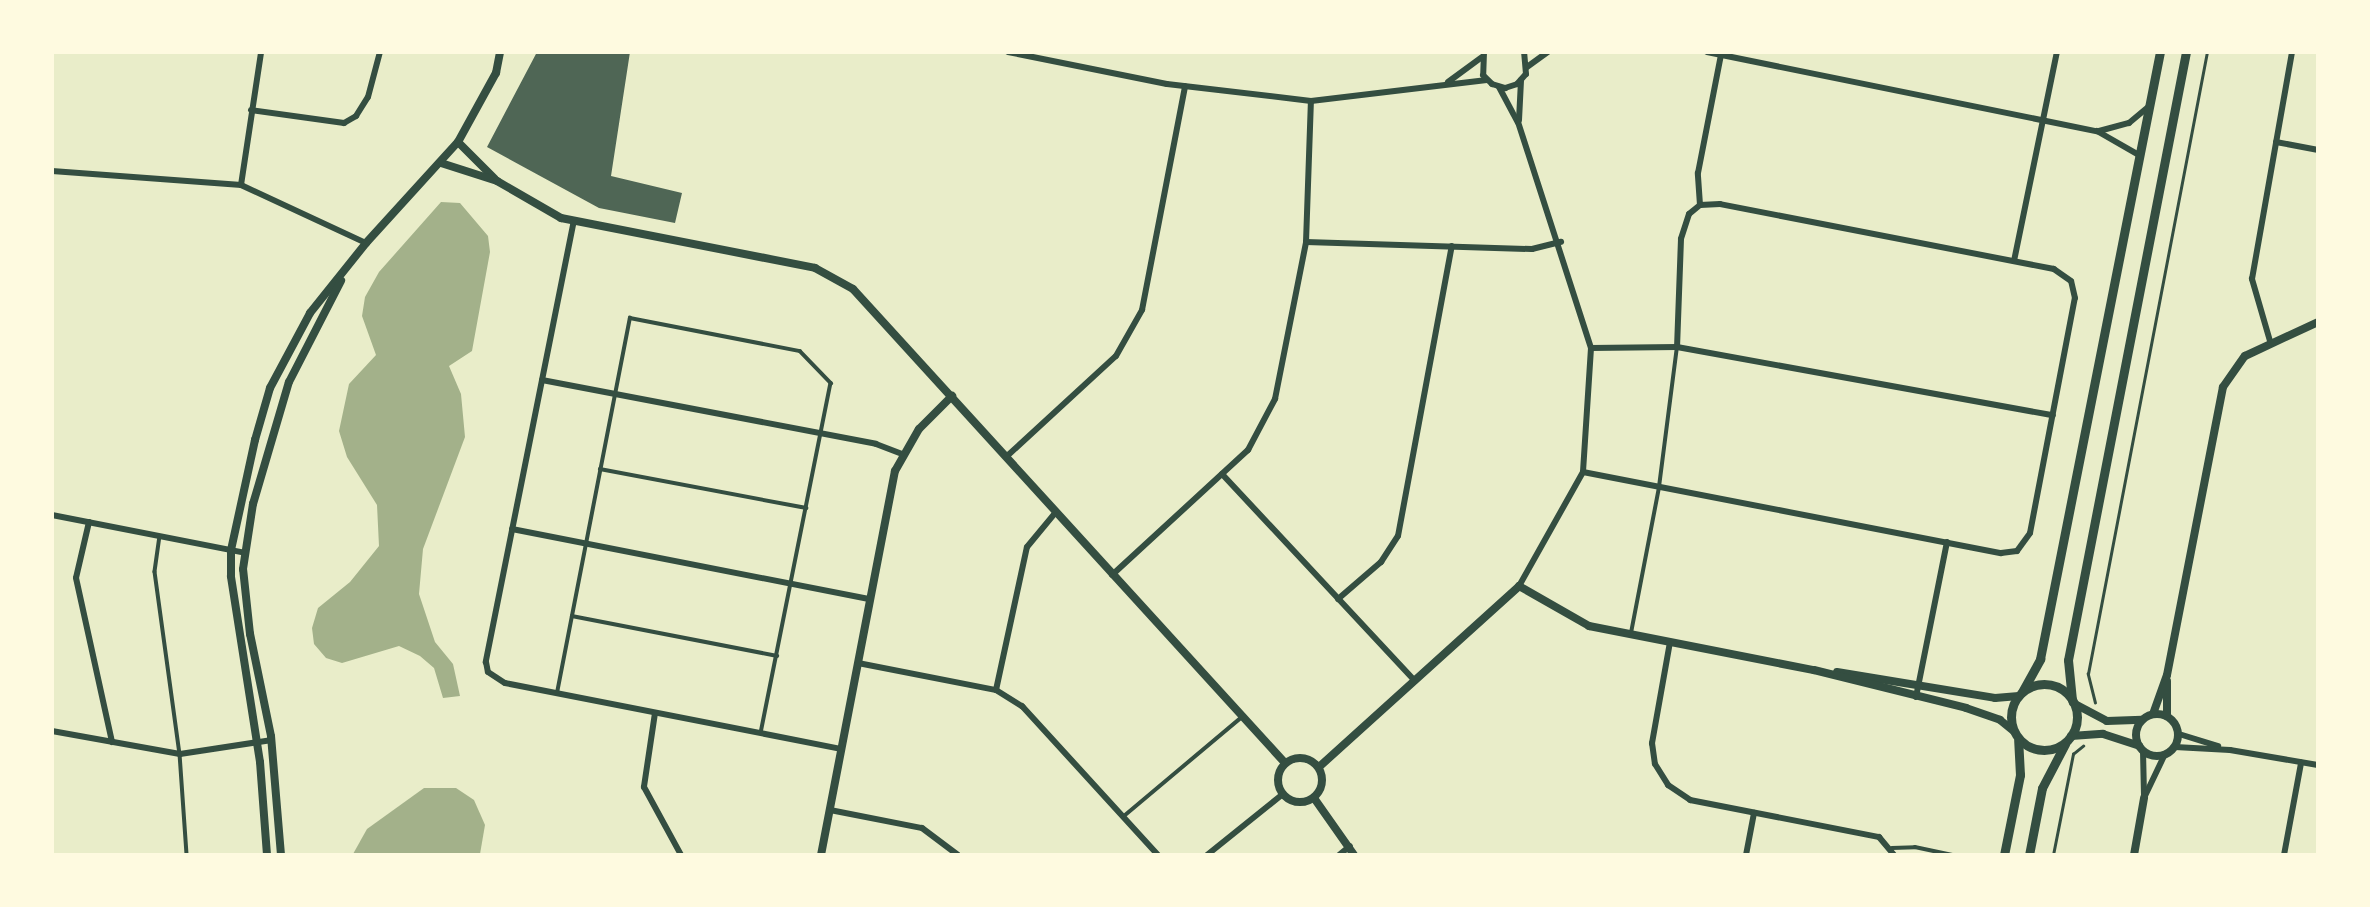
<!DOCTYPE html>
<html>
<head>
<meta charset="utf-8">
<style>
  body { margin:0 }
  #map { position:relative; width:2370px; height:907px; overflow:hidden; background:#e9edc9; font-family:Helvetica,sans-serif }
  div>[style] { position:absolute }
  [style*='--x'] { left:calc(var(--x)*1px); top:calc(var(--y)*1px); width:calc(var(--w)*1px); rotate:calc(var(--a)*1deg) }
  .water>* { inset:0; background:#a3b18a }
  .building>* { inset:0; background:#4f6655 }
  .path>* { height:2.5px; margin:-1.25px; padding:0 1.25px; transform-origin:1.25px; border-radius:1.25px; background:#344e41 }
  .service>* { height:3.5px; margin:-1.75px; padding:0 1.75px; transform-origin:1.75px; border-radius:1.75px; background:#344e41 }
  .minor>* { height:6px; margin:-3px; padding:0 3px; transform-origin:3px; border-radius:3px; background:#344e41 }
  .tertiary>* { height:8px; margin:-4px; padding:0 4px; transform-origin:4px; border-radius:4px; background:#344e41 }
  .tertiary>.ring { margin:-4px; padding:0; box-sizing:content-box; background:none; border:8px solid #344e41; border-radius:50% }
  .secondary>* { height:9px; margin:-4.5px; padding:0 4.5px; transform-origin:4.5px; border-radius:4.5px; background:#344e41 }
  .secondary>.ring { margin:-4.5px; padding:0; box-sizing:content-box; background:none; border:9px solid #344e41; border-radius:50% }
  span { translate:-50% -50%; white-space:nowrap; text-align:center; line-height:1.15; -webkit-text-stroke:5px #fefae0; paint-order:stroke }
  .frame { position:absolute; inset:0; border:54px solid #fefae0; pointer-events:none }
</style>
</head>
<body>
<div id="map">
  <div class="water">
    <div style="clip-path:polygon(441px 202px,460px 203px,488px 236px,490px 252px,472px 351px,449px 366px,461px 394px,465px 437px,423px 549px,419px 594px,435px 642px,453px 664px,460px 696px,443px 698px,434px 668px,420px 656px,399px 646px,342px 663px,326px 658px,314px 644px,312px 628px,318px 608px,350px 582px,379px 546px,377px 505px,347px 457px,339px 431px,349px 384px,376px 355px,362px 316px,365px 297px,379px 272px)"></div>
    <div style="clip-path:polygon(424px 788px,456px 788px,474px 800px,485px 825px,480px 854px,353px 854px,367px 829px)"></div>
  </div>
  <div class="building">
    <div style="clip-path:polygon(537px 52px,630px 52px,611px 176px,682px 193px,675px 223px,599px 208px,487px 147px)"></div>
  </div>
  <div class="path">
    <div style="--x:2095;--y:703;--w:30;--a:-104"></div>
    <div style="--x:2088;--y:674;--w:633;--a:-79.17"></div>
    <div style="--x:2053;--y:855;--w:103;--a:-78.8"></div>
    <div style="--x:2073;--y:754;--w:13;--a:-39"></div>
  </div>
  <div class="service">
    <div style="--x:600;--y:469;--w:210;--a:10.7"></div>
    <div style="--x:160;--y:536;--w:36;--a:98"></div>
    <div style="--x:155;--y:572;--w:184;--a:82.2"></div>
    <div style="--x:180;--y:754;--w:101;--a:86"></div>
    <div style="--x:572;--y:616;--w:209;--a:11"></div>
    <div style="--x:1631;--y:633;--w:149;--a:-79.1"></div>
    <div style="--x:1659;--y:487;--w:141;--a:-82.7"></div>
    <div style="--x:557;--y:693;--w:382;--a:-79"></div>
    <div style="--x:630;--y:318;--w:173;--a:11"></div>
    <div style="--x:800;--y:351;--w:45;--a:45.9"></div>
    <div style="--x:831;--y:383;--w:357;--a:101.3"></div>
    <div style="--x:1124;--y:816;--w:154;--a:-40"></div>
    <div style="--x:1892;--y:848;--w:23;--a:-2"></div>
    <div style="--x:1915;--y:847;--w:38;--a:12"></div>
  </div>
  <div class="minor">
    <div style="--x:1008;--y:52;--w:162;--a:11.4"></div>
    <div style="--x:1167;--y:84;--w:145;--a:6.7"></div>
    <div style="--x:1311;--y:101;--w:177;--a:-6.8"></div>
    <div style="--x:1484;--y:52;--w:23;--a:92"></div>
    <div style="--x:1483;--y:75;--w:13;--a:45"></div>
    <div style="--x:1492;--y:84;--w:14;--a:17"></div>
    <div style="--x:1505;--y:88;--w:13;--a:-18"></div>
    <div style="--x:1517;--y:84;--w:13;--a:-48"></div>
    <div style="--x:1526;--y:74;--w:22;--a:-95"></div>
    <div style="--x:1707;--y:52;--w:398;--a:11.5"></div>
    <div style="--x:2097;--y:131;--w:48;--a:29.7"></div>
    <div style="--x:1527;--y:67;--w:26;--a:-36"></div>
    <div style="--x:1448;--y:82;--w:42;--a:-36.3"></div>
    <div style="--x:1499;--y:87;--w:40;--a:62"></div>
    <div style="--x:1518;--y:122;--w:237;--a:72.1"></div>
    <div style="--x:1591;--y:348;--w:124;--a:93.7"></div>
    <div style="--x:1583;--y:472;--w:131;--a:119.3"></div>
    <div style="--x:251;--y:110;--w:94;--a:8"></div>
    <div style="--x:344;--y:123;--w:14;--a:-30"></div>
    <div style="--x:356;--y:116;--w:22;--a:-58"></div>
    <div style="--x:368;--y:97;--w:47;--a:-75.1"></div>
    <div style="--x:1519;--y:120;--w:40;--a:-87.1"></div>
    <div style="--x:2099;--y:131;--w:31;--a:-15"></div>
    <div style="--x:2129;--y:123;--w:25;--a:-40"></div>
    <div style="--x:2276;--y:142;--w:43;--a:10.8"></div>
    <div style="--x:52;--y:171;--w:190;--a:4.2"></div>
    <div style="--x:241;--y:185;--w:138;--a:24.9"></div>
    <div style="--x:241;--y:185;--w:134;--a:-81.4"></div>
    <div style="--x:1700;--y:205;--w:32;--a:-94"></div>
    <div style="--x:1698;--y:173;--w:120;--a:-79"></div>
    <div style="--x:574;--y:220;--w:451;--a:101.3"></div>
    <div style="--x:486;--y:662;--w:10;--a:79"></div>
    <div style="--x:488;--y:672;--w:20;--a:33"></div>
    <div style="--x:505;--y:683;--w:342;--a:11.1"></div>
    <div style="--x:1306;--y:242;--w:226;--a:1.8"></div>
    <div style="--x:1532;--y:249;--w:30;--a:-14"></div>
    <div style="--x:2014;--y:261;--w:213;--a:-78.4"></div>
    <div style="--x:2270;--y:341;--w:65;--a:-106.2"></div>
    <div style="--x:2252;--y:279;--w:230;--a:-80"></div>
    <div style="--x:1591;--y:348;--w:86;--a:-0.7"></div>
    <div style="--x:1677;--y:347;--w:382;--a:10.3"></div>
    <div style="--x:542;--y:380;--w:340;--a:10.8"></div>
    <div style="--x:876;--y:444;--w:28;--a:21"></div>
    <div style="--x:1006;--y:457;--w:149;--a:-42.6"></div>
    <div style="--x:1116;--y:356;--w:53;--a:-60.5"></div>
    <div style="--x:1142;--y:310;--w:228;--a:-79.1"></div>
    <div style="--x:1583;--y:472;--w:426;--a:11"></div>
    <div style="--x:2001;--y:553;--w:16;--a:-7"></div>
    <div style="--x:2017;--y:551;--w:22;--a:-54"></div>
    <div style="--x:2030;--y:533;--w:239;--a:-79.2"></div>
    <div style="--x:2075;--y:298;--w:17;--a:-103"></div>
    <div style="--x:2071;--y:281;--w:21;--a:-145"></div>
    <div style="--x:2054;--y:269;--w:340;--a:-169"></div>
    <div style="--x:1720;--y:204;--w:20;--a:177"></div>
    <div style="--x:1700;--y:205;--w:14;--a:141"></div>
    <div style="--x:1689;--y:214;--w:26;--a:108"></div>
    <div style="--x:1681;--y:239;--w:108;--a:92.1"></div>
    <div style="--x:1222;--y:474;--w:283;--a:47"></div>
    <div style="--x:52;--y:515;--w:197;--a:11.1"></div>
    <div style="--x:89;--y:522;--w:57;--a:103.1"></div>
    <div style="--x:76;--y:578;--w:168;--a:77.6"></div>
    <div style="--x:512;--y:529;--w:365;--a:11.1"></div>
    <div style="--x:1112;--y:575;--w:185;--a:-42.6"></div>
    <div style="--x:1248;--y:450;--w:58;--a:-62.1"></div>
    <div style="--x:1275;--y:399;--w:160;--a:-78.8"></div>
    <div style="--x:1306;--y:242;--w:141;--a:-88"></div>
    <div style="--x:1338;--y:599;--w:57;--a:-40.7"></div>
    <div style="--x:1381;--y:562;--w:31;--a:-57"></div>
    <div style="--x:1398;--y:536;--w:295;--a:-79.5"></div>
    <div style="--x:1670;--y:642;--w:103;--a:100.1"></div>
    <div style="--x:1652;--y:743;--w:21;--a:82"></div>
    <div style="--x:1655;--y:764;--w:25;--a:58"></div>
    <div style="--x:1668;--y:785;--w:27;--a:34"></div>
    <div style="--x:1690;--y:800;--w:193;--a:11.1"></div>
    <div style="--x:1879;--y:837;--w:23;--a:50"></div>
    <div style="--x:858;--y:663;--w:141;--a:11.1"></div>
    <div style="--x:996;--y:690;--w:31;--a:32"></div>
    <div style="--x:1022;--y:706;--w:202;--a:47.6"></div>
    <div style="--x:996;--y:690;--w:146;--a:-77.8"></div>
    <div style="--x:1027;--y:547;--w:44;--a:-50.5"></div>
    <div style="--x:1916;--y:697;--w:158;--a:-78.7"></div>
    <div style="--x:655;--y:713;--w:75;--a:98.5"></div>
    <div style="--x:644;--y:787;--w:77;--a:61.4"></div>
    <div style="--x:52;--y:731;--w:130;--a:10.2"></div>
    <div style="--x:180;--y:754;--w:93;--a:-8.7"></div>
    <div style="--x:2179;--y:734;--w:41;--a:17.1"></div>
    <div style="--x:2175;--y:747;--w:55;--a:3.1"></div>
    <div style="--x:2230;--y:750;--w:89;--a:9.7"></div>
    <div style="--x:2143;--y:751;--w:45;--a:88.7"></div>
    <div style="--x:2144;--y:798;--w:49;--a:-64.5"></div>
    <div style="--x:830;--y:810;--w:94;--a:11.1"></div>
    <div style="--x:922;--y:828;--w:45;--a:36.9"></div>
    <div style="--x:1207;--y:855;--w:97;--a:-38.8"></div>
    <div style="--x:1339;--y:855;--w:14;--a:-39"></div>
    <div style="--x:1746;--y:855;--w:43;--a:-79.2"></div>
    <div style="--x:2284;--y:855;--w:94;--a:-79.5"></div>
  </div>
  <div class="tertiary">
    <div style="--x:458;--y:142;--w:52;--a:45"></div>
    <div style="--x:441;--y:163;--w:59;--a:17.8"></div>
    <div style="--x:497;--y:181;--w:74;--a:30"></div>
    <div style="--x:561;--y:218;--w:259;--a:11.1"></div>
    <div style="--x:815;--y:268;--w:43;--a:28.9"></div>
    <div style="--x:853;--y:289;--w:641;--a:47.65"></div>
    <div style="--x:1837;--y:672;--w:160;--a:9.3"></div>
    <div style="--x:1995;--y:698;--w:24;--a:-5"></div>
    <div style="--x:2073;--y:703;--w:38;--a:28"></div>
    <div style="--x:2107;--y:721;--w:35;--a:-2"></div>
    <div class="ring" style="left:2136px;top:714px;width:34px;height:34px"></div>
    <div style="--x:2153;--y:714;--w:41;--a:-70.3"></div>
    <div style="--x:2167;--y:675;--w:293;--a:-79"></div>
    <div style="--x:2223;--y:387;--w:38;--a:-55"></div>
    <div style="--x:2245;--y:356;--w:81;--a:-25"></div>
    <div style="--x:2167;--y:716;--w:35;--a:-90"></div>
    <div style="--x:2071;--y:736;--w:32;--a:-4"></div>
    <div style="--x:2103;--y:734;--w:38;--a:18"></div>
    <div class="ring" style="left:1278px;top:758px;width:36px;height:36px"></div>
    <div style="--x:1319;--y:767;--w:270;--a:-42.1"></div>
    <div style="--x:1519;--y:586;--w:81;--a:29.7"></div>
    <div style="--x:1589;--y:626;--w:229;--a:11.1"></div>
    <div style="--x:1814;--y:670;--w:157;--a:14"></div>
    <div style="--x:1966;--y:708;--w:36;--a:19"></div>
    <div style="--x:2000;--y:720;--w:19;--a:39"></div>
    <div style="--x:1314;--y:798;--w:70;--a:54.9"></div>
    <div style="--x:267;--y:855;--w:93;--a:-94.3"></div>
    <div style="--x:260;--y:762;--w:188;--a:-98.9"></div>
    <div style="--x:231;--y:576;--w:26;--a:-90"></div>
    <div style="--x:231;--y:550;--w:113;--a:-77.7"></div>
    <div style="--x:255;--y:440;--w:54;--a:-73.9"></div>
    <div style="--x:270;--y:388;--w:85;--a:-61.9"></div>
    <div style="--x:310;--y:313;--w:90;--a:-51.3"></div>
    <div style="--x:366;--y:243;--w:137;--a:-47.7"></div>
    <div style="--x:458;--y:142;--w:79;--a:-61.2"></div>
    <div style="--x:496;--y:73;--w:21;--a:-79"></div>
    <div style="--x:281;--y:855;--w:119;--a:-94.8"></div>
    <div style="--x:271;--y:736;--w:104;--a:-101.6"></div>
    <div style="--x:250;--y:634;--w:65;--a:-96.1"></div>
    <div style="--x:243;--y:569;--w:66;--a:-81.3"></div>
    <div style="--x:253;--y:504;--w:127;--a:-73.6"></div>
    <div style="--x:289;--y:382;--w:114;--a:-62.8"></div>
    <div style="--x:821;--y:855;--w:391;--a:-79.1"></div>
    <div style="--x:895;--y:471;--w:48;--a:-60.3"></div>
    <div style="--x:919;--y:429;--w:47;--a:-45"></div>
    <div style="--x:2134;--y:855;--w:58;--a:-80"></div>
  </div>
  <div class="secondary">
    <div class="ring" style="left:2011px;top:684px;width:57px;height:57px"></div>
    <div style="--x:2022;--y:692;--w:38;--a:-61"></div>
    <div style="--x:2040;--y:659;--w:619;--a:-78.82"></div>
    <div style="--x:2072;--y:700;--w:40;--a:-95.7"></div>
    <div style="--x:2068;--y:660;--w:619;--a:-79.02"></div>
    <div style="--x:2004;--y:855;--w:82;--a:-78.7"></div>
    <div style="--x:2020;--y:775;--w:35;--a:-93"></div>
    <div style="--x:2029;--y:855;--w:68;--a:-79"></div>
    <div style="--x:2042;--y:788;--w:50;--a:-62.4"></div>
  </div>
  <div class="frame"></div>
</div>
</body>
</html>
